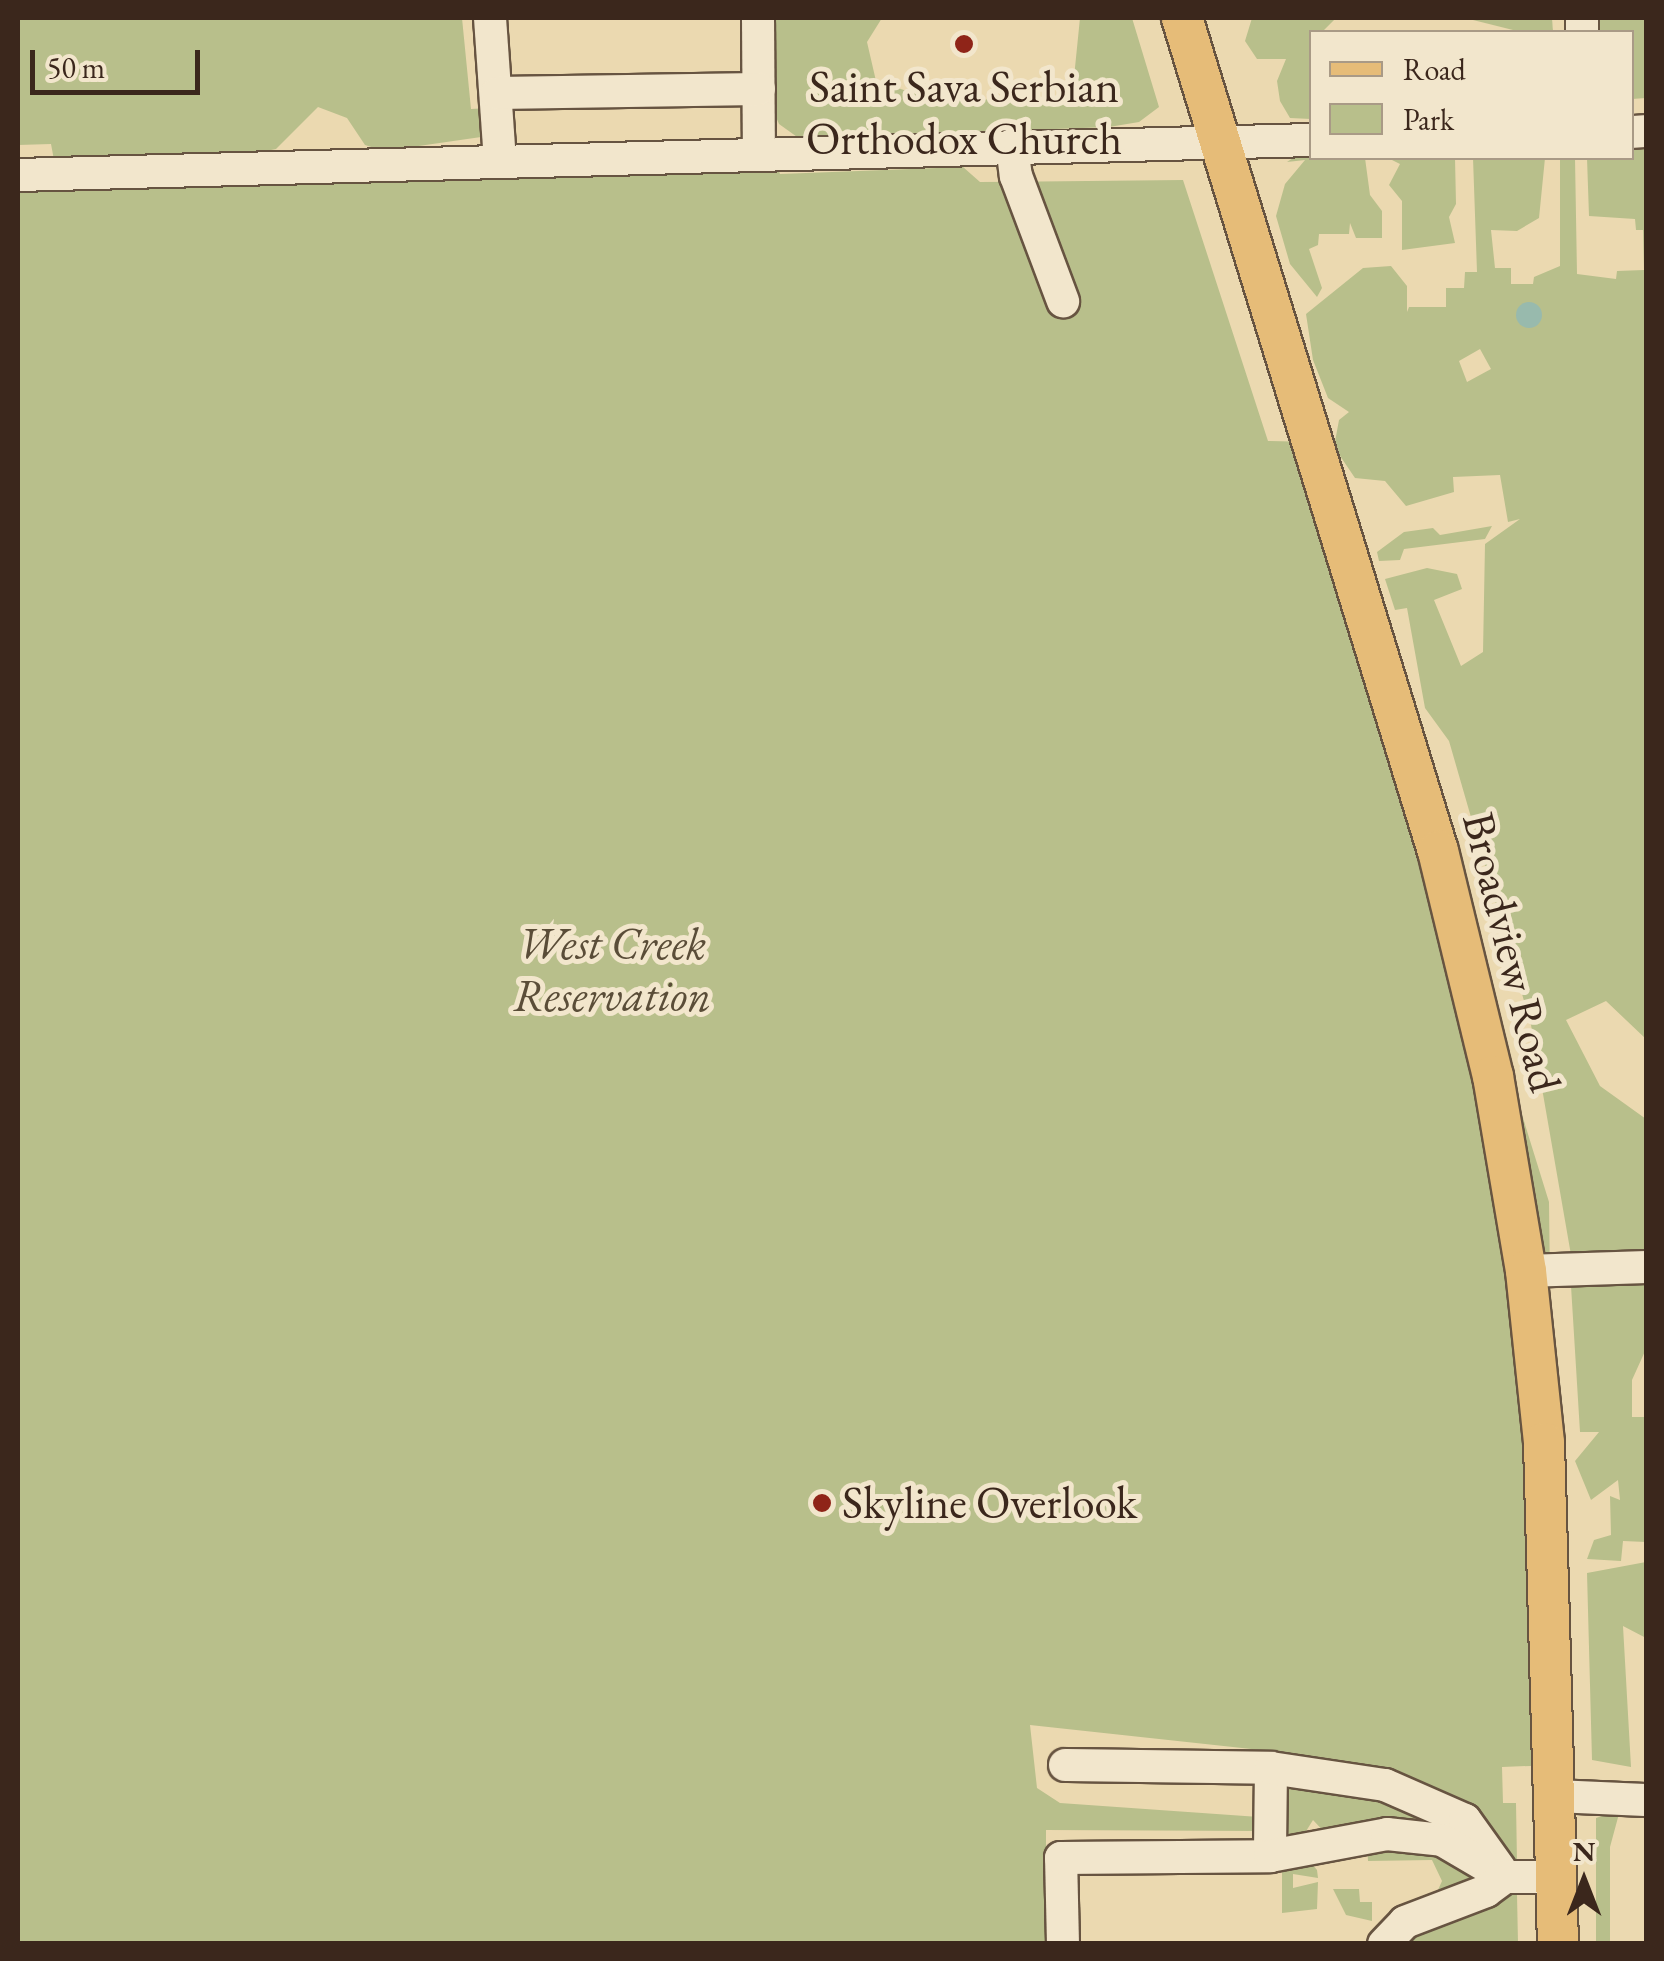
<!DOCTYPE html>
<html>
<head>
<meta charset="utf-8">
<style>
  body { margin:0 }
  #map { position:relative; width:1664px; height:1961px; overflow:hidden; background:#ebd9b0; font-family:"EB Garamond",serif }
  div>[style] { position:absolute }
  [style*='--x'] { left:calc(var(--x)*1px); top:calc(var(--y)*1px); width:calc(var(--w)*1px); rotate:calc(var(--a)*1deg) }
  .green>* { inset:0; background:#b8bf8b }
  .water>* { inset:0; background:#98baad }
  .round { border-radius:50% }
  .roads { filter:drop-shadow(2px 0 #675441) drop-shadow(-2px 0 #675441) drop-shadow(0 2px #675441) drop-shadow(0 -2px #675441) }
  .minor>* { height:32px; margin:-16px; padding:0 16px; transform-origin:16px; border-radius:16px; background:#f2e6cc }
  .major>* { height:40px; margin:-20px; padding:0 20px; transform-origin:20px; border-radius:20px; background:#e6bc78 }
  .dots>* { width:28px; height:28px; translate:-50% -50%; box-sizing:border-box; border:5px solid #f2e6cc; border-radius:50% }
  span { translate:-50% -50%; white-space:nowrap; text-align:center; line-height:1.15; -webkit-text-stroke:10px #f2e6cc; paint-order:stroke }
  .poi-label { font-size:45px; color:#3b271c }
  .left { translate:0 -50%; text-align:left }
  .park-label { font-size:45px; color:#5a4d38; font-style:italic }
  .street-label { font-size:45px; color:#3b271c }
  .frame { position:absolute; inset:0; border:20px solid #3b271c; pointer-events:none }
  .legend { position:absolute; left:1309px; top:30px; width:325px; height:130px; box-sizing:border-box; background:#f2e6cc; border:2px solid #a99a86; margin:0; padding:12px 18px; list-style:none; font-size:30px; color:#3b271c }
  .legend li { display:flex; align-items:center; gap:20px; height:50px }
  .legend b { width:50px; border:2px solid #a99a86 }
  .north { position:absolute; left:1534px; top:1831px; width:100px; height:100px; -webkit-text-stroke:8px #f2e6cc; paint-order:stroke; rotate:0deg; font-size:28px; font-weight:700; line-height:40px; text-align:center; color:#3b271c }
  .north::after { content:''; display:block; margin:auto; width:35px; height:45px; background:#3b271c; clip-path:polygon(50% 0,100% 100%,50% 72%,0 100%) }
  .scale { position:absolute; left:30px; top:50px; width:170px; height:45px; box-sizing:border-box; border:5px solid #3b271c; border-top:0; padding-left:12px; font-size:30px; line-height:35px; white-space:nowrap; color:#3b271c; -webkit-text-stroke:8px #f2e6cc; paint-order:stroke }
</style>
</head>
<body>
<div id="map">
  <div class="green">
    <div style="clip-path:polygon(18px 18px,462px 18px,471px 109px,490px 108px,488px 136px,384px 151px,365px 145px,347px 118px,318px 107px,276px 149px,251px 154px,54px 160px,51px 144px,18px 145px)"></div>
    <div style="clip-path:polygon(770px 18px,882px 18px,867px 42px,876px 81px,938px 101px,1072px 97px,1080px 18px,1132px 18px,1159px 107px,1139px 122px,1109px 127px,800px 139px,779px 124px,772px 108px)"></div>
    <div style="clip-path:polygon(1252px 18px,1336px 18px,1322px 32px,1312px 32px,1311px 119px,1290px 118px,1280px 101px,1277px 81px,1286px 59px,1257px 59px,1245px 41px)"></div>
    <div style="clip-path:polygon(1465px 18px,1552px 18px,1553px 32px,1521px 32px)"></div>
    <div style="clip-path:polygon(1590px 18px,1646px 18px,1646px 98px,1632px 99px,1632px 32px,1590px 32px)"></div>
    <div style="clip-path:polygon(evenodd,1632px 142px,1640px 142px,1646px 152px,1646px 1039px,1606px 1001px,1566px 1020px,1600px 1086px,1646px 1119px,1646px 1257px,1571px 1255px,1531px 1025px,1449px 741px,1425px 708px,1407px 608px,1395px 610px,1385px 579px,1427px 568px,1457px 574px,1462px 589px,1434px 600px,1461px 666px,1483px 652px,1485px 544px,1520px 519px,1508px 522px,1500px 475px,1453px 477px,1454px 492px,1406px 506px,1385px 481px,1355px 478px,1334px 447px,1339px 420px,1349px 412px,1328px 398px,1313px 360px,1306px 314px,1363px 268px,1391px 266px,1407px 286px,1407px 312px,1409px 307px,1446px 307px,1446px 288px,1464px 288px,1465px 272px,1477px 272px,1473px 158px,1545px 158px,1539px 218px,1517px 231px,1491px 230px,1495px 268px,1511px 268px,1511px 284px,1533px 284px,1534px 277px,1560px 266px,1560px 158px,1575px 158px,1577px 274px,1616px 279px,1617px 271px,1644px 270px,1643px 230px,1636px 230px,1635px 219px,1589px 216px,1587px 158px,1632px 158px,1632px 142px,1480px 349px,1491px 369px,1467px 382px,1459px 361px,1480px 349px)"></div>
    <div style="clip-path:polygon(1299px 154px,1365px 158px,1370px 195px,1382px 211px,1382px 238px,1356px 238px,1350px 223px,1349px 234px,1319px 234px,1318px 245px,1309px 249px,1322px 288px,1317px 297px,1290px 264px,1276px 216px,1285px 184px,1305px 160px,1287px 162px)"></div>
    <div style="clip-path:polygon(773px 156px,780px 174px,963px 167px,980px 182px,1183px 180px,1268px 441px,1314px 442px,1549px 1202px,1556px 1765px,1502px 1767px,1503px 1803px,1516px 1803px,1517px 1862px,1329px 1837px,1313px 1820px,1298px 1844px,1284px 1829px,1286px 1784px,1309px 1773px,1288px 1753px,1030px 1725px,1037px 1788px,1060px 1803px,1259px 1817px,1259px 1831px,1046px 1830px,1046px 1943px,18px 1943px,18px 177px)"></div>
    <div style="clip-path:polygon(1388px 158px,1455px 158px,1456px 204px,1449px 217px,1455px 243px,1402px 250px,1402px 201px,1389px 185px,1400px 164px)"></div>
    <div style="clip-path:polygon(1492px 526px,1485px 539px,1404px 549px,1400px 560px,1379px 561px,1377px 552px,1404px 532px,1433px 528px,1440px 535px)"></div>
    <div style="clip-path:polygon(1646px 1283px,1646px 1349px,1632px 1380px,1632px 1417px,1646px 1417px,1646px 1542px,1623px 1541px,1621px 1561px,1587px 1559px,1594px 1540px,1611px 1535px,1610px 1496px,1620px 1500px,1618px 1480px,1591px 1500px,1575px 1461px,1599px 1432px,1580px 1432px,1571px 1286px)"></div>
    <div style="clip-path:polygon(1646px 1562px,1646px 1638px,1623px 1626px,1631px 1767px,1592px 1760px,1587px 1573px)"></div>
    <div style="clip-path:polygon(1620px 1810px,1610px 1847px,1610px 1943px,1596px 1943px,1596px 1818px)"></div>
    <div style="clip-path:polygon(1367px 1844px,1441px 1848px,1481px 1883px,1433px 1901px,1442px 1881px,1432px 1860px,1368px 1861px)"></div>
    <div style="clip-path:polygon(1282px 1863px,1311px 1863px,1317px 1870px,1318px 1878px,1293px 1874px,1293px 1888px,1318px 1882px,1317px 1909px,1282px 1913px)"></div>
    <div style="clip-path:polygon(1333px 1889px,1359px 1889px,1360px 1902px,1372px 1902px,1372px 1921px,1346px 1915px)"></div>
    <div style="clip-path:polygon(1501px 1892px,1517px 1895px,1518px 1943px,1393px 1944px)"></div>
  </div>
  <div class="water">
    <div class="round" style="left:1516px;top:302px;width:26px;height:26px"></div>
  </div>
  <div class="roads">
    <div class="minor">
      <div style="--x:490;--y:18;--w:142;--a:86"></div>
      <div style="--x:758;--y:18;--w:135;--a:89.6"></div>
      <div style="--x:1582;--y:32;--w:14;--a:-90"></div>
      <div style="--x:497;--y:93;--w:262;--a:-0.9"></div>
      <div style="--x:1632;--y:132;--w:14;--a:-4"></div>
      <div style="--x:1012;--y:145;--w:31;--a:83"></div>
      <div style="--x:1016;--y:176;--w:134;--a:69.4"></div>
      <div style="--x:18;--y:175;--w:1294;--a:-1.55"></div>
      <div style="--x:1526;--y:1271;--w:120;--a:-1.9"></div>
      <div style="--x:1065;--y:1765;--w:206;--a:0.8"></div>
      <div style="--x:1271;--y:1768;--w:88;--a:90.7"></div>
      <div style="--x:1271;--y:1768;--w:115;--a:8.5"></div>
      <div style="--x:1385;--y:1785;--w:87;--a:23.6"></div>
      <div style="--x:1465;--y:1820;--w:60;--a:54.5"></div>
      <div style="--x:1554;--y:1796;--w:92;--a:2.5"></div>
      <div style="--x:1063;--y:1944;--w:86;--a:-91.3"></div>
      <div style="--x:1061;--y:1858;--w:209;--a:-0.5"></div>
      <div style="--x:1270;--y:1856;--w:119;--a:-10.6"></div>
      <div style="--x:1387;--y:1834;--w:55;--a:6.2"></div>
      <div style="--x:1442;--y:1840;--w:73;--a:30.4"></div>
      <div style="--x:1505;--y:1877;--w:52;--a:0"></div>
      <div style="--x:1384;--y:1944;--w:30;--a:-46"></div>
      <div style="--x:1405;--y:1922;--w:87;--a:-20.9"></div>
      <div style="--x:1486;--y:1891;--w:24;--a:-36"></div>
    </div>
    <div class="major">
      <div style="--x:1182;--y:18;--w:871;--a:72.92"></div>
      <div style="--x:1438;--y:851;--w:232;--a:76.3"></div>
      <div style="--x:1493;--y:1076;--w:198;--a:80.4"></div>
      <div style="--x:1526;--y:1271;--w:173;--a:84"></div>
      <div style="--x:1544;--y:1443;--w:501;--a:88.4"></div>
    </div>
  </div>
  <div class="dots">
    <div style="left:964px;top:44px;background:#8f2418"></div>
    <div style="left:822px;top:1503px;background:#8f2418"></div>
  </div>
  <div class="poi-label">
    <span style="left:964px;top:113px">Saint Sava Serbian<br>Orthodox Church</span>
    <span class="left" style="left:842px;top:1503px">Skyline Overlook</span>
  </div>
  <div class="park-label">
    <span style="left:612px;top:970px">West Creek<br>Reservation</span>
  </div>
  <div class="street-label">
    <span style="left:1512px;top:952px;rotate:76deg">Broadview Road</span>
  </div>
  <div class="frame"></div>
  <ul class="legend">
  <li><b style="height:12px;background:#e6bc78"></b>Road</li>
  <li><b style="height:28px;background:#b8bf8b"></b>Park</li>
  </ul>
  <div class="north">N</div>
  <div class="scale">50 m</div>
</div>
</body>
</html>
